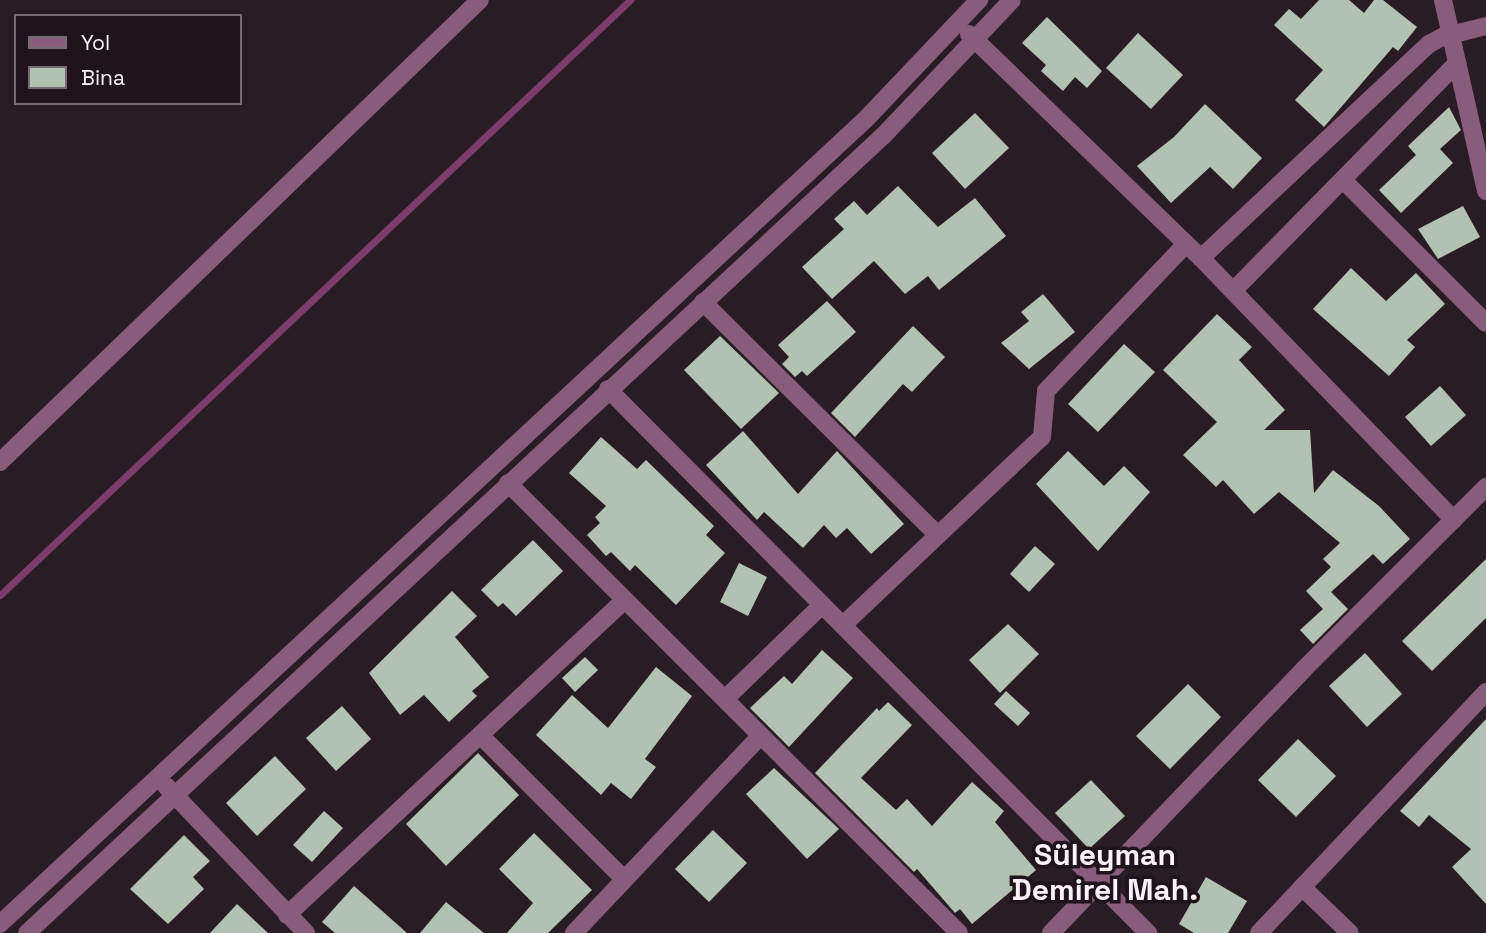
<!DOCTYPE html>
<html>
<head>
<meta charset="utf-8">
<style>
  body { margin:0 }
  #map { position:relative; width:1486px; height:933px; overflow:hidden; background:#2a1c25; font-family:"Space Grotesk",sans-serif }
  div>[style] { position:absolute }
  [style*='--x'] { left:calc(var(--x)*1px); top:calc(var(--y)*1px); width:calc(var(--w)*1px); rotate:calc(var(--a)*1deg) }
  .stream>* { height:7px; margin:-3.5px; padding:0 3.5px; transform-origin:3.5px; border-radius:3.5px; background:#7c3d6c }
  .building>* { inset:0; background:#b2c2b2 }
  .minor>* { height:18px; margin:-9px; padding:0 9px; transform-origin:9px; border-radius:9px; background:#895c7c }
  span { translate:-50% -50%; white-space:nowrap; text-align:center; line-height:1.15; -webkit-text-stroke:7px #20131c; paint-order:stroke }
  .district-label { font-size:30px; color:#fbf1f8; font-weight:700 }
  .legend { position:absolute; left:14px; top:14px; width:228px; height:91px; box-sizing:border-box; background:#20131c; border:2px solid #786c74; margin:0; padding:9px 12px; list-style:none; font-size:21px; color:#fbf1f8 }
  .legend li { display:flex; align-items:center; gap:14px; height:35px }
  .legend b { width:35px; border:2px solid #786c74 }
</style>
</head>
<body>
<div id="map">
  <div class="stream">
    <div style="--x:0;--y:595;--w:867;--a:-43.36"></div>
  </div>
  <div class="building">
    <div style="clip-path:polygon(1319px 0,1349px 0,1364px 13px,1374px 0,1383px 0,1417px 27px,1398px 51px,1393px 47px,1324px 127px,1295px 100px,1323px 70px,1274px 25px,1289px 9px,1301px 19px)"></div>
    <div style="clip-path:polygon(1047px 17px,1102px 71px,1087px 88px,1075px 77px,1063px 91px,1041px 71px,1046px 65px,1022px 43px)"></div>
    <div style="clip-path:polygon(1138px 33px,1183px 75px,1151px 109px,1106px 68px)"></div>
    <div style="clip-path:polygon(1205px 104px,1262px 158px,1233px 189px,1210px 167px,1171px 203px,1137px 166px,1174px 137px)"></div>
    <div style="clip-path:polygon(1449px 107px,1461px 130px,1440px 149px,1453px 163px,1401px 213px,1379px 190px,1416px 155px,1408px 146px)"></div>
    <div style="clip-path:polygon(975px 113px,1009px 148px,965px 189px,932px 153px)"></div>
    <div style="clip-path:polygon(898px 186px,938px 227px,975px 198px,1006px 236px,939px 290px,928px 276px,905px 294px,874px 261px,832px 299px,802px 267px,844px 229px,834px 219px,854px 201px,867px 215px)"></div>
    <div style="clip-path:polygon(1463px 206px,1480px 237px,1438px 259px,1418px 229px)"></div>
    <div style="clip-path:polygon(1351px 268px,1386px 301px,1416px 273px,1445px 304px,1407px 340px,1415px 347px,1389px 376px,1313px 309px)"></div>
    <div style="clip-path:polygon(1043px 294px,1075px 332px,1029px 369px,1001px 343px,1029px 321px,1021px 312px)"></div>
    <div style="clip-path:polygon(827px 301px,856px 332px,807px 376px,802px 371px,795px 377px,782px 364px,789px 357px,778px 345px)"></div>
    <div style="clip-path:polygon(1217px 314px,1252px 347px,1239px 360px,1285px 410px,1264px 430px,1310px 430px,1314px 493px,1333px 470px,1379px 506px,1410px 539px,1383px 564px,1373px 554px,1331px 592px,1348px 609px,1313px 644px,1300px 630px,1323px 609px,1306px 591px,1331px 567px,1323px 559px,1340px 543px,1279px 492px,1254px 514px,1223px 480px,1216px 487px,1183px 455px,1217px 422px,1163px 370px)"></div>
    <div style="clip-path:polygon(913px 326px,945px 357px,912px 392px,903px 384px,855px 437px,831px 413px)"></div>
    <div style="clip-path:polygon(720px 336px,779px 393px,741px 429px,684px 370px)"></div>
    <div style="clip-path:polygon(1124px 344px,1155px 372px,1098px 432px,1068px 404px)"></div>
    <div style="clip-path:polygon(1440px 386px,1466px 415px,1431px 446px,1405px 417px)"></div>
    <div style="clip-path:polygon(743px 431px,798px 494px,837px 451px,904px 524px,871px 554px,847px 528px,836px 538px,824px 525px,803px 548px,764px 512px,757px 520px,706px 465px)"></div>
    <div style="clip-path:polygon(601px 437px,637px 469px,646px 460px,714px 526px,706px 535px,725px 553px,676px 605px,635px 565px,630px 571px,611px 552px,606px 556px,587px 535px,600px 523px,595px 517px,606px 506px,569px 473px)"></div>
    <div style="clip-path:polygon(1068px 451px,1104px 486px,1124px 466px,1150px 492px,1098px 551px,1036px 484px)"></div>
    <div style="clip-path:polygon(533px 540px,563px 571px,516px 616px,503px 603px,498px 607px,481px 590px)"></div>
    <div style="clip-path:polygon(1035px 546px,1055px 564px,1029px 592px,1010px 574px)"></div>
    <div style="clip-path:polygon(1486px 559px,1486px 618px,1432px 671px,1402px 641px)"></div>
    <div style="clip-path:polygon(739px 563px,767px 577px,748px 616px,720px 602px)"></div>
    <div style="clip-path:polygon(452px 591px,477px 616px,455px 637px,489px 677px,472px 691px,477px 696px,449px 722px,424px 695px,400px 715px,369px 673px)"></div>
    <div style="clip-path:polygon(1008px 624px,1039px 654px,1000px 693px,969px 660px)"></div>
    <div style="clip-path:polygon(822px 650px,853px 678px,789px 747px,750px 708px,784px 676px,792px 684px)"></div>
    <div style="clip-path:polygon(1365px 653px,1402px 694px,1367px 727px,1329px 686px)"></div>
    <div style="clip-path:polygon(585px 657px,598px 670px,575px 692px,562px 678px)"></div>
    <div style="clip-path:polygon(656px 667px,692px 696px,645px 759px,656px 767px,631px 799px,611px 783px,601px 795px,536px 735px,572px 695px,608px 728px)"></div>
    <div style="clip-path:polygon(1188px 684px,1221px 717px,1170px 769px,1136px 736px)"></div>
    <div style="clip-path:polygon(1006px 691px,1030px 713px,1018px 726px,994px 704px)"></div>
    <div style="clip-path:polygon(888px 702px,912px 725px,861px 778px,896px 810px,907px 799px,932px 826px,972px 782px,1004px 811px,995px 822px,1036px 870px,972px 924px,960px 909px,955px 913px,917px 869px,914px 872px,815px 773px,877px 708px,879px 711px)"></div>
    <div style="clip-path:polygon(342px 706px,371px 739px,336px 771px,306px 738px)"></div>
    <div style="clip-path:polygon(1486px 719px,1486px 904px,1452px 867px,1471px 849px,1429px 815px,1419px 827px,1400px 811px)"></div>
    <div style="clip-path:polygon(1298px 739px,1336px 776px,1296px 817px,1258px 780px)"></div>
    <div style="clip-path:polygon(478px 753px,519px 795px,446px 866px,406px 824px)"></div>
    <div style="clip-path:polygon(275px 756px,306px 789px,257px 836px,226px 803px)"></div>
    <div style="clip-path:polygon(774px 768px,839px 829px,807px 859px,746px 794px)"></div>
    <div style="clip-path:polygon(1091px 780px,1125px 816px,1089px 849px,1055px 813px)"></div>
    <div style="clip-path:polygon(324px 811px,343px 828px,312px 862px,293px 845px)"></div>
    <div style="clip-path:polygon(713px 830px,747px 863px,709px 902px,675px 869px)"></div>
    <div style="clip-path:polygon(534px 833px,592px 890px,548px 933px,507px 933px,533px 903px,499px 869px)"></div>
    <div style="clip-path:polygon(184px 835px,210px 861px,193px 877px,204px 889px,168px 924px,130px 889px)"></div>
    <div style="clip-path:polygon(1206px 877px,1247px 901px,1228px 933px,1194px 933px,1179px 924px)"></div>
    <div style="clip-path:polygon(354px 886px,407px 933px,335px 933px,322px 922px)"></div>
    <div style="clip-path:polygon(446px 902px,484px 933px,420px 933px)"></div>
    <div style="clip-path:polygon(237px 904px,268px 933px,210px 933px)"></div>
  </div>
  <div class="minor">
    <div style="--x:1443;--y:0;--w:196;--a:77.3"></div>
    <div style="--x:969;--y:34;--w:322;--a:44"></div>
    <div style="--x:1201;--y:258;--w:364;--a:46"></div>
    <div style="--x:1343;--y:180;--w:202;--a:45"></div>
    <div style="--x:1201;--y:258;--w:313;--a:-43.2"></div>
    <div style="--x:1429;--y:44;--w:15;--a:-28"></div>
    <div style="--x:1442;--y:37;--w:45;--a:-14"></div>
    <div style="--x:1233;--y:291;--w:320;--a:-45.5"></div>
    <div style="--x:703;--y:302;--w:331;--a:44.8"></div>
    <div style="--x:608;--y:389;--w:767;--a:45.21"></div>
    <div style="--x:0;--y:462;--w:666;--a:-43.91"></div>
    <div style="--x:508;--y:483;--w:637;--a:44.94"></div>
    <div style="--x:843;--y:625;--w:274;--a:-43.4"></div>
    <div style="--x:1042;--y:437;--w:46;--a:-85"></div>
    <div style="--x:1046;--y:391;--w:203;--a:-46.4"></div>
    <div style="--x:725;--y:699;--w:135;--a:-44.1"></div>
    <div style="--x:480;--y:735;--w:204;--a:45"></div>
    <div style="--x:166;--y:786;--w:203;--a:46.4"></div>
    <div style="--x:1302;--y:887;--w:66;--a:43.8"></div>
    <div style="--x:287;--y:915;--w:462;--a:-43"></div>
    <div style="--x:0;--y:924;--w:1181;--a:-42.91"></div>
    <div style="--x:865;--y:120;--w:166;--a:-46.5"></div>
    <div style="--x:27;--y:933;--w:1170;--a:-42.96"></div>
    <div style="--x:883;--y:136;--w:187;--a:-46.5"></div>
    <div style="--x:574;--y:933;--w:272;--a:-46.6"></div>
    <div style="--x:1051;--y:933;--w:364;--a:-46.2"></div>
    <div style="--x:1303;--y:670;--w:259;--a:-45"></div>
    <div style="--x:1259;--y:933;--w:331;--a:-46.7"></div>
  </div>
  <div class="district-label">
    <span style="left:1105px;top:872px">Süleyman<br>Demirel Mah.</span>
  </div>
  <ul class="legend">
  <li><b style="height:9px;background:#895c7c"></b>Yol</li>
  <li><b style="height:19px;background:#b2c2b2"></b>Bina</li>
  </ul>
</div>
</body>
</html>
